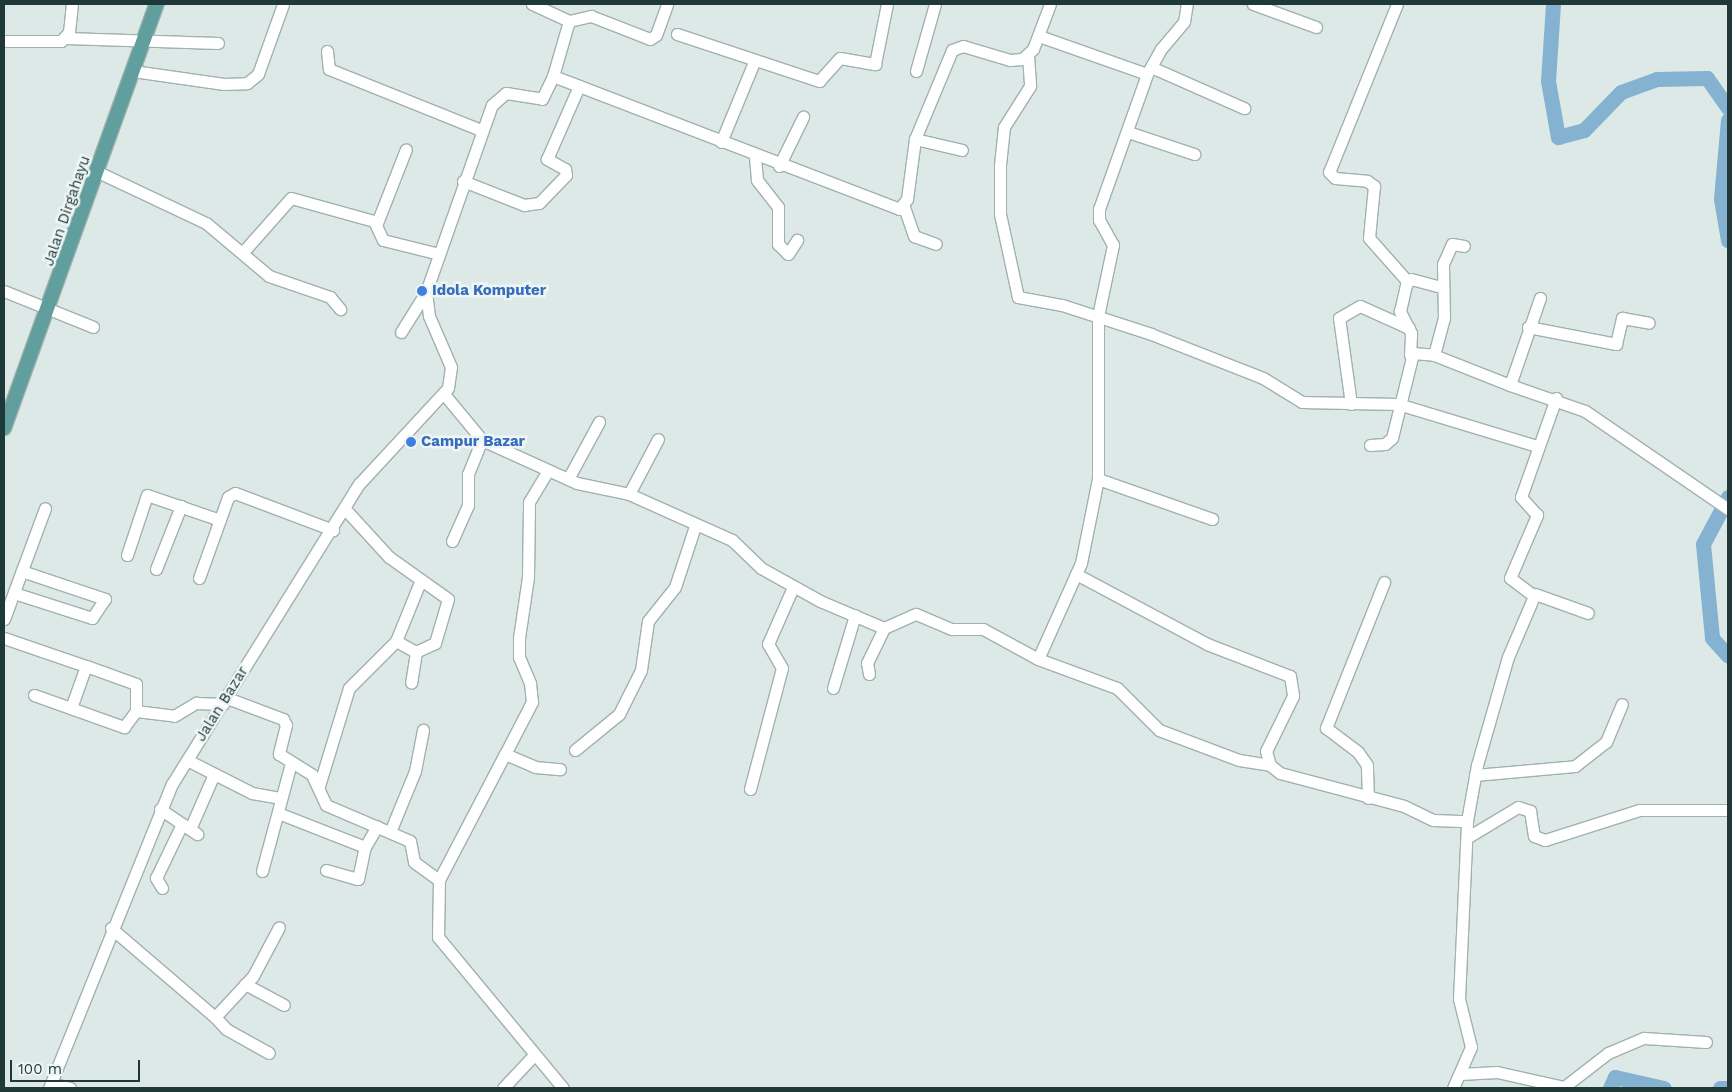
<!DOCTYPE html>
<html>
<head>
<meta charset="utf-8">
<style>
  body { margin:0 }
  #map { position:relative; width:1732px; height:1092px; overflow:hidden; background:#dde9e7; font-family:"Work Sans",sans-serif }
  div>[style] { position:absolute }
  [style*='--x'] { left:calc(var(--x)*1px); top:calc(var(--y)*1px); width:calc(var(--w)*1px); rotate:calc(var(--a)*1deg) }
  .river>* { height:15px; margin:-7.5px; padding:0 7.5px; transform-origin:7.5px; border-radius:7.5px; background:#84b2d0 }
  .roads { filter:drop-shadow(1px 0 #a0b1af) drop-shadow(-1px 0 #a0b1af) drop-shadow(0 1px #a0b1af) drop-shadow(0 -1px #a0b1af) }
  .minor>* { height:11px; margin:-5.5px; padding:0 5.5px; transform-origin:5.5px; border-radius:5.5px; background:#fff }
  .major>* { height:14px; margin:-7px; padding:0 7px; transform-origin:7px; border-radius:7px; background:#619f9e }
  .dots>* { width:14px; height:14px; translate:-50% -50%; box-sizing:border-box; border:2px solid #edf6f4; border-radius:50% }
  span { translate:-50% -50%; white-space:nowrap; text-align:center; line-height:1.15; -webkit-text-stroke:5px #edf6f4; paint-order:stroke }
  .street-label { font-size:15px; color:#1f3938 }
  .shop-label { font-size:15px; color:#366cbe; font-weight:700 }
  .left { translate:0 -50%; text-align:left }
  .frame { position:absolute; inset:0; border:5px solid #1f3938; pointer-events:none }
  .scale { position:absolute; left:10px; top:1060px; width:130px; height:22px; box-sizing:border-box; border:2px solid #1f3938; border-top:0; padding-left:6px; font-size:15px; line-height:18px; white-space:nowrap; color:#1f3938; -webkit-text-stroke:4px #edf6f4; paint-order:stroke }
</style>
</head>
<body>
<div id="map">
  <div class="river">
    <div style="--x:1553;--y:4;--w:77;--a:93.7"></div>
    <div style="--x:1548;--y:81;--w:57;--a:79.9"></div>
    <div style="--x:1558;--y:137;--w:27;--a:-15"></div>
    <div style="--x:1584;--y:130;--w:53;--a:-45.8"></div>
    <div style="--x:1621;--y:92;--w:38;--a:-20"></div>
    <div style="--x:1657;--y:79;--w:50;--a:-1.1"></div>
    <div style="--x:1707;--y:78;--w:37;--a:55"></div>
    <div style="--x:1728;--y:120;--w:79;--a:95.1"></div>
    <div style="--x:1721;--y:199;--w:42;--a:80.3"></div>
    <div style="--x:1728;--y:497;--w:53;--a:118"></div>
    <div style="--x:1703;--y:544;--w:94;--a:84.5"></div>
    <div style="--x:1712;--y:638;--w:24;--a:48"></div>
    <div style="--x:1610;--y:1088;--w:12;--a:-66"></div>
    <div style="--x:1615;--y:1077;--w:50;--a:12.7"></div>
    <div style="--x:1720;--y:1088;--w:8;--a:0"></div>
  </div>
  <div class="roads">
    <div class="minor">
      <div style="--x:1253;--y:4;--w:67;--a:20.1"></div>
      <div style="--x:1397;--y:4;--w:181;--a:112"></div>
      <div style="--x:1329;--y:172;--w:8;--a:45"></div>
      <div style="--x:1335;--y:178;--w:32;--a:5"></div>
      <div style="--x:1367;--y:181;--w:9;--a:36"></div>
      <div style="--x:1374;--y:186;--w:52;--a:95.5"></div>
      <div style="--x:1369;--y:238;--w:57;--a:48.5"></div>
      <div style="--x:569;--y:21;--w:23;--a:-13"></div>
      <div style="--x:591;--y:16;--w:63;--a:21.3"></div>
      <div style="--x:650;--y:39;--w:7;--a:-34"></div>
      <div style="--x:656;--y:35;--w:33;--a:-70"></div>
      <div style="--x:677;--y:34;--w:150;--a:18.3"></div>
      <div style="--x:819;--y:81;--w:31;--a:-48"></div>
      <div style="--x:840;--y:58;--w:36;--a:10"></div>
      <div style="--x:875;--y:64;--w:61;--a:-78.7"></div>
      <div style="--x:1039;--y:36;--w:114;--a:19.4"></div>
      <div style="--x:66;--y:38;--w:152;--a:1.9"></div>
      <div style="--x:4;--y:41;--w:57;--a:0"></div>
      <div style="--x:61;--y:41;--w:12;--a:-48"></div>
      <div style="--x:69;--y:32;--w:28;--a:-84"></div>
      <div style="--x:327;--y:51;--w:18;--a:84"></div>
      <div style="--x:329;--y:69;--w:164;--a:21.9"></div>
      <div style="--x:1028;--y:55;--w:31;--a:86"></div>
      <div style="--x:1030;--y:86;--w:49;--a:122.4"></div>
      <div style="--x:1004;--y:127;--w:39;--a:96"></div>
      <div style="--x:1000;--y:166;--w:48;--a:90"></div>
      <div style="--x:1000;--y:214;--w:85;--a:77.8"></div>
      <div style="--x:1018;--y:297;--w:45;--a:10.3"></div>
      <div style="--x:1062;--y:305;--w:94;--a:18"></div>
      <div style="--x:1151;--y:334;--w:120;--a:21.4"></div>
      <div style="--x:1263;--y:378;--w:46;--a:31.6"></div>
      <div style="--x:1302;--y:402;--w:96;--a:1.2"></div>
      <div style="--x:1398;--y:404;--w:145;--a:16.8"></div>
      <div style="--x:1151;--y:67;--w:102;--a:23.8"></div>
      <div style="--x:133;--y:71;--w:92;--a:8.1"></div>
      <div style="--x:224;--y:84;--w:23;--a:-2"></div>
      <div style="--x:247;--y:83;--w:14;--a:-39"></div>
      <div style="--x:258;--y:74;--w:74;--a:-70.3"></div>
      <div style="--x:916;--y:71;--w:70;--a:-74.2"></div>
      <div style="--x:553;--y:76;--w:371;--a:21"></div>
      <div style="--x:899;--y:209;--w:13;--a:-51"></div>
      <div style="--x:907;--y:199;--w:61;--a:-82.4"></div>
      <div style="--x:915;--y:139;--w:96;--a:-67.4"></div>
      <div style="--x:952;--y:50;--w:12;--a:-20"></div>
      <div style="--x:963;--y:46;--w:49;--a:16.6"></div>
      <div style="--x:1010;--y:60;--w:12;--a:-5"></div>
      <div style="--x:1022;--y:59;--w:15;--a:-42"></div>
      <div style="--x:1033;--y:49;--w:48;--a:-69.3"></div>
      <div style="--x:1128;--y:132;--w:70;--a:18.4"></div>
      <div style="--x:915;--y:139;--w:48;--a:13.2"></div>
      <div style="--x:721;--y:142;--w:87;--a:-67.6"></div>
      <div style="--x:755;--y:157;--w:23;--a:85"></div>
      <div style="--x:757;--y:180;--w:34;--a:52"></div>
      <div style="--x:778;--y:207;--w:37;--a:90"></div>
      <div style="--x:778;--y:244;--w:14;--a:45"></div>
      <div style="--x:788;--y:254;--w:17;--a:-57"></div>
      <div style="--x:779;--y:166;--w:55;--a:-63.9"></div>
      <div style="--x:98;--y:172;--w:119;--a:25.3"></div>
      <div style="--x:206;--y:223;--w:82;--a:40.1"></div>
      <div style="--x:269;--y:276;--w:65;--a:19"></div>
      <div style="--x:330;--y:297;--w:16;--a:50"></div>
      <div style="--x:463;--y:181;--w:66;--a:21.5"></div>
      <div style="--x:524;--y:205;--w:15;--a:-8"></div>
      <div style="--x:539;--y:203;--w:39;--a:-46"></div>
      <div style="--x:566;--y:175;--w:6;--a:-99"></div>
      <div style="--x:565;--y:169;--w:21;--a:-151"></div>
      <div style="--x:547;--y:159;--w:80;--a:-66.3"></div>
      <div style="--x:904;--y:207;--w:31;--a:71"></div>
      <div style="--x:914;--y:236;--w:23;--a:20"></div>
      <div style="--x:377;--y:223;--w:79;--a:-68.6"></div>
      <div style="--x:243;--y:252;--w:72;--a:-48.4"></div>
      <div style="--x:291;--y:198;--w:86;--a:15.5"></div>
      <div style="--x:374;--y:221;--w:21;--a:65"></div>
      <div style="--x:383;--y:240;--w:58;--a:14"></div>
      <div style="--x:4;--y:291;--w:96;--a:22"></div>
      <div style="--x:1528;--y:327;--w:90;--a:10.9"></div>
      <div style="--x:1616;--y:344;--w:27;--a:-77"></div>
      <div style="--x:1622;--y:318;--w:27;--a:10"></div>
      <div style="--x:401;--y:332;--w:47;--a:-58"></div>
      <div style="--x:1410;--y:355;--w:22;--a:-87"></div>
      <div style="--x:1411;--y:333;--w:25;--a:-117"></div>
      <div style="--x:1400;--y:311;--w:28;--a:-77"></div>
      <div style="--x:1406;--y:284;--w:7;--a:-45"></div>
      <div style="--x:1411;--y:279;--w:31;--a:15"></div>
      <div style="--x:1434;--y:355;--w:38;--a:-75"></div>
      <div style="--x:1444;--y:318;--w:54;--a:-91.1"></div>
      <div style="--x:1443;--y:264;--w:22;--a:-66"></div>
      <div style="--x:1452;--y:244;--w:12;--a:9"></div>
      <div style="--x:1510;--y:385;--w:79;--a:19.1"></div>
      <div style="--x:1585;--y:411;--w:173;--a:34.4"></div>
      <div style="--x:444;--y:394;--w:60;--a:50.4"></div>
      <div style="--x:482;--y:440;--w:104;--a:24.4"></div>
      <div style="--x:577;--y:483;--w:53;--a:11.9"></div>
      <div style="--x:629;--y:494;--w:113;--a:24.1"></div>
      <div style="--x:732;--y:540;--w:40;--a:44"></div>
      <div style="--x:761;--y:568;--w:68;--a:29.2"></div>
      <div style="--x:820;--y:601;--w:69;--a:22.9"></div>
      <div style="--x:884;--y:628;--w:35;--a:-24"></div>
      <div style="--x:916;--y:614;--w:39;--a:23"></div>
      <div style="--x:952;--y:629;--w:31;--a:0"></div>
      <div style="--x:983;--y:629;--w:63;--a:28.6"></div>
      <div style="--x:1038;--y:659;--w:105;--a:-65.9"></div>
      <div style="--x:1081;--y:563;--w:86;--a:-78.6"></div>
      <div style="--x:1098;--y:479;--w:163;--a:-90"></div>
      <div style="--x:1098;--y:316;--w:73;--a:-78.1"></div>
      <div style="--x:1113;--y:245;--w:29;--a:-119"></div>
      <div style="--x:1099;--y:220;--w:11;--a:-90"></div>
      <div style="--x:1099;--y:209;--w:143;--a:-70.4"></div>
      <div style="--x:1147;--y:74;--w:29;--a:-61"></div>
      <div style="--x:1161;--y:49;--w:35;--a:-50"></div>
      <div style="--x:1184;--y:22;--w:18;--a:-81"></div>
      <div style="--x:1351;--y:404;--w:87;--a:-97.9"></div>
      <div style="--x:1339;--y:318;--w:24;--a:-30"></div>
      <div style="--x:1360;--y:306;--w:54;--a:24.2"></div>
      <div style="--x:1370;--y:445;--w:15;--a:-4"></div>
      <div style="--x:1385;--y:444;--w:9;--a:-41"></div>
      <div style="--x:1392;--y:438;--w:88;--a:-76.1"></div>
      <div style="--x:1413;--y:353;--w:21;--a:5"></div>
      <div style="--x:1434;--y:355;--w:82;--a:21.5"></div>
      <div style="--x:1510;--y:385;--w:92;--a:-71"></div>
      <div style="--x:568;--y:479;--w:65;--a:-61.5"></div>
      <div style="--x:1098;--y:479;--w:121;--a:19.3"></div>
      <div style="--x:629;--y:494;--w:62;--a:-62.2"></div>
      <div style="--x:345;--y:509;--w:65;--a:47.5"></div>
      <div style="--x:389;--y:557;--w:72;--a:35.4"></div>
      <div style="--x:448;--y:599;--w:46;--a:106.5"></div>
      <div style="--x:435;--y:643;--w:21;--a:155"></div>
      <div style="--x:416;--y:652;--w:31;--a:99"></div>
      <div style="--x:452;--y:541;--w:39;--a:-66"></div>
      <div style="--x:468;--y:505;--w:31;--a:-90"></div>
      <div style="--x:468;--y:474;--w:37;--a:-68"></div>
      <div style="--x:127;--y:555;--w:63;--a:-71.6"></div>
      <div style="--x:147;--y:495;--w:77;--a:18.9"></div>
      <div style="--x:156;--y:569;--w:68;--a:-68.4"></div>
      <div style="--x:1076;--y:574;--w:149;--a:28.1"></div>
      <div style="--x:1207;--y:644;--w:89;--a:21.1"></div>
      <div style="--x:1290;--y:676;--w:20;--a:81"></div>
      <div style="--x:1293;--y:696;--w:61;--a:116.1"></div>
      <div style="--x:1266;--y:751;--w:15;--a:74"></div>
      <div style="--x:1270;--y:765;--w:13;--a:39"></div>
      <div style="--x:1280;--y:773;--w:128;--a:14.9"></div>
      <div style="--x:1404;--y:806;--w:32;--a:26"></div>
      <div style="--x:1433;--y:820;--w:34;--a:2"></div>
      <div style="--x:199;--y:578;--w:86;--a:-70.3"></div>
      <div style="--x:228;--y:497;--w:8;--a:-30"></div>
      <div style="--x:235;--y:493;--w:105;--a:20.7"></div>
      <div style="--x:14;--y:593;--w:82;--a:17.8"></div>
      <div style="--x:92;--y:618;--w:23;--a:-56"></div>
      <div style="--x:105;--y:599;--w:88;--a:-161.4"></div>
      <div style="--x:1535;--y:594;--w:56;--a:19.7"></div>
      <div style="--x:4;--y:619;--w:118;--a:-69.7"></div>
      <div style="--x:4;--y:638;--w:87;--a:18.9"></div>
      <div style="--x:86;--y:666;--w:45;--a:109.7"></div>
      <div style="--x:396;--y:641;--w:23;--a:29"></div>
      <div style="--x:1038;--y:659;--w:84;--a:20.2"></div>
      <div style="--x:1117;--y:688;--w:59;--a:45"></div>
      <div style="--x:1159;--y:730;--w:85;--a:20.6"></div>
      <div style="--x:1239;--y:760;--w:31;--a:9"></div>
      <div style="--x:869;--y:674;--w:11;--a:-100"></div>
      <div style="--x:867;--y:663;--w:39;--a:-64"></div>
      <div style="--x:833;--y:688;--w:76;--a:-73.2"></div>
      <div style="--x:34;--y:695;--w:96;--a:19.6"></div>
      <div style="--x:124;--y:727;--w:20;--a:-53"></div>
      <div style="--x:136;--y:711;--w:27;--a:-90"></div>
      <div style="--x:136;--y:684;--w:53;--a:-160.2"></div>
      <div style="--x:227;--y:698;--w:60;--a:20.6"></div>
      <div style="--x:283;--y:719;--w:7;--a:63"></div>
      <div style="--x:286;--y:725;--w:30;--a:104"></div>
      <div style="--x:279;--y:754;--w:39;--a:32"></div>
      <div style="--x:312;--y:775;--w:33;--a:65"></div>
      <div style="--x:326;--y:805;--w:91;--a:23.2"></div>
      <div style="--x:410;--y:841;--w:21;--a:79"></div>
      <div style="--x:414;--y:862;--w:31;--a:36"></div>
      <div style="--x:439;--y:880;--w:57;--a:91"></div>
      <div style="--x:438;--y:937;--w:196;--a:50.4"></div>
      <div style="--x:136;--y:711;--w:38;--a:7"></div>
      <div style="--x:174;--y:716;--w:26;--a:-31"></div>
      <div style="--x:196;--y:703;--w:27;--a:2"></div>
      <div style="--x:575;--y:750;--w:57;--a:-39.3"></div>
      <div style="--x:619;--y:714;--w:49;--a:-63.4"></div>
      <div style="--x:641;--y:670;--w:49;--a:-81.9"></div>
      <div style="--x:648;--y:621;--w:43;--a:-51.5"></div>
      <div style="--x:675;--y:587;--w:64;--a:-71.8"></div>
      <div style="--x:505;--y:754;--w:59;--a:-62.6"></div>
      <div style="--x:532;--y:702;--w:19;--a:-96"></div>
      <div style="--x:530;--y:683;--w:28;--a:-113"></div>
      <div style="--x:519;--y:657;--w:19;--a:-90"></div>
      <div style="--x:519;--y:638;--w:62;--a:-81.6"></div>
      <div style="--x:528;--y:577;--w:75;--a:-89.2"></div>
      <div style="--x:529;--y:502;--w:37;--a:-59"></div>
      <div style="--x:187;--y:760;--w:73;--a:26.9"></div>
      <div style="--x:252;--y:793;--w:28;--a:10"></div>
      <div style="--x:1475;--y:775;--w:100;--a:-5.1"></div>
      <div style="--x:1575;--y:766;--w:39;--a:-38"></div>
      <div style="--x:1606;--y:742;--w:41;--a:-67.2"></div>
      <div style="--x:319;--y:786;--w:102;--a:-73"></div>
      <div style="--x:349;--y:688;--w:66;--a:-45"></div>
      <div style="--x:396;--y:641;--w:64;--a:-67.9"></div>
      <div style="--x:750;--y:789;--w:125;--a:-75.2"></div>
      <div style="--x:782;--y:668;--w:28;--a:-120"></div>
      <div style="--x:768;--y:644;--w:62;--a:-66.3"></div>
      <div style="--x:1368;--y:798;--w:33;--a:-92"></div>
      <div style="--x:1367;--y:765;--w:16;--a:-125"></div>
      <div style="--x:1358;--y:752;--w:40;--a:-143"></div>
      <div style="--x:1326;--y:728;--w:157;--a:-68.3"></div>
      <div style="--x:160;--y:809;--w:45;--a:34"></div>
      <div style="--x:278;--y:813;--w:93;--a:21.3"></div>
      <div style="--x:190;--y:829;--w:60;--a:-66.4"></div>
      <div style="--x:390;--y:832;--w:66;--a:-67.7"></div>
      <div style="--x:415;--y:771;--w:42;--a:-79"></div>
      <div style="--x:1468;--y:837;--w:58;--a:-31"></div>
      <div style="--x:1518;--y:807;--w:13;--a:18"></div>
      <div style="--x:1530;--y:811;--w:25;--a:81"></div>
      <div style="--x:1534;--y:836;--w:12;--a:20"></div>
      <div style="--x:1545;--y:840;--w:99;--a:-17.7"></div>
      <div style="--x:1639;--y:810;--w:89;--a:0"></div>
      <div style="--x:326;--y:870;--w:33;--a:16"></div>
      <div style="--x:358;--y:879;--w:33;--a:-78"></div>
      <div style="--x:365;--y:847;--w:24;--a:-60"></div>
      <div style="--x:262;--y:871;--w:112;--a:-75"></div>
      <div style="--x:439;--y:880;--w:142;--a:-62.4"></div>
      <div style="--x:505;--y:754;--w:33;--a:23"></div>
      <div style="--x:535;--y:767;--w:25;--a:5"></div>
      <div style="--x:162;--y:888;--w:12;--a:-121"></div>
      <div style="--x:156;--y:878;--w:60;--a:-64.3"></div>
      <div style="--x:111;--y:928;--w:137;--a:40.6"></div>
      <div style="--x:215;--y:1017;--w:56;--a:-47.2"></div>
      <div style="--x:253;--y:976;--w:55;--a:-62"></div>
      <div style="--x:245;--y:984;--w:44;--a:28.3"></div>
      <div style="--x:215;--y:1017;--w:16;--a:47"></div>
      <div style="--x:226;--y:1029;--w:49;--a:29.2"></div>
      <div style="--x:1460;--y:1074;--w:37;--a:-3"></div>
      <div style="--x:1497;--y:1072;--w:69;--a:12.6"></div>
      <div style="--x:1564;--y:1087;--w:56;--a:-37.7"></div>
      <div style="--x:1608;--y:1053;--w:39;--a:-23"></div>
      <div style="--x:1644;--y:1038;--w:62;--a:3.7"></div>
      <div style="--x:51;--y:1083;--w:20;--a:15"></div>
      <div style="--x:49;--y:1088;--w:328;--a:-68"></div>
      <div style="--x:172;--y:784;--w:354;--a:-58.1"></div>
      <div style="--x:359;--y:484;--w:131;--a:-47.2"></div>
      <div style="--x:448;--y:388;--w:21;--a:-82"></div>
      <div style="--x:451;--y:367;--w:56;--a:-113.3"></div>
      <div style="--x:429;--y:316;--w:24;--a:-97"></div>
      <div style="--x:426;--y:292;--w:198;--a:-70.6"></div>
      <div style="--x:492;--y:105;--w:18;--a:-41"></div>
      <div style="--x:506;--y:93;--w:36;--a:9"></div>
      <div style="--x:542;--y:99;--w:25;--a:-64"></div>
      <div style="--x:553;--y:76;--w:57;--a:-73.8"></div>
      <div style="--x:569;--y:21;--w:41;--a:-155.3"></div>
      <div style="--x:503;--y:1088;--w:45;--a:-46.8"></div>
      <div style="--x:1453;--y:1088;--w:45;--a:-66.3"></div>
      <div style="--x:1471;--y:1047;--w:49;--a:-104"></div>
      <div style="--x:1459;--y:999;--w:178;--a:-87.4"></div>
      <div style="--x:1467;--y:821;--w:57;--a:-79.9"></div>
      <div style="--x:1477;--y:765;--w:112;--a:-74"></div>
      <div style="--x:1508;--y:657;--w:66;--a:-66.9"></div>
      <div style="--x:1534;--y:596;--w:30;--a:-143"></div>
      <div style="--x:1510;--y:578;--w:69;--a:-66.8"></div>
      <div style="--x:1537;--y:515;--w:24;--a:-132"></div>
      <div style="--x:1521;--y:497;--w:105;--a:-70.5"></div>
    </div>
    <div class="major">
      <div style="--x:4;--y:428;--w:451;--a:-70.2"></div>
    </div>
  </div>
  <div class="dots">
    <div style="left:422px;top:291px;background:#3f7fe0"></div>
    <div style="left:411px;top:442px;background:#3f7fe0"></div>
  </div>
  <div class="street-label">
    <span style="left:67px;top:211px;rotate:-71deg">Jalan Dirgahayu</span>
    <span style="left:222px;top:704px;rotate:-58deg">Jalan Bazar</span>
  </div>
  <div class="shop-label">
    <span class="left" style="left:432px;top:291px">Idola Komputer</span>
    <span class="left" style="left:421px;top:442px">Campur Bazar</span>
  </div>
  <div class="frame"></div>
  <div class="scale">100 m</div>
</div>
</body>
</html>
